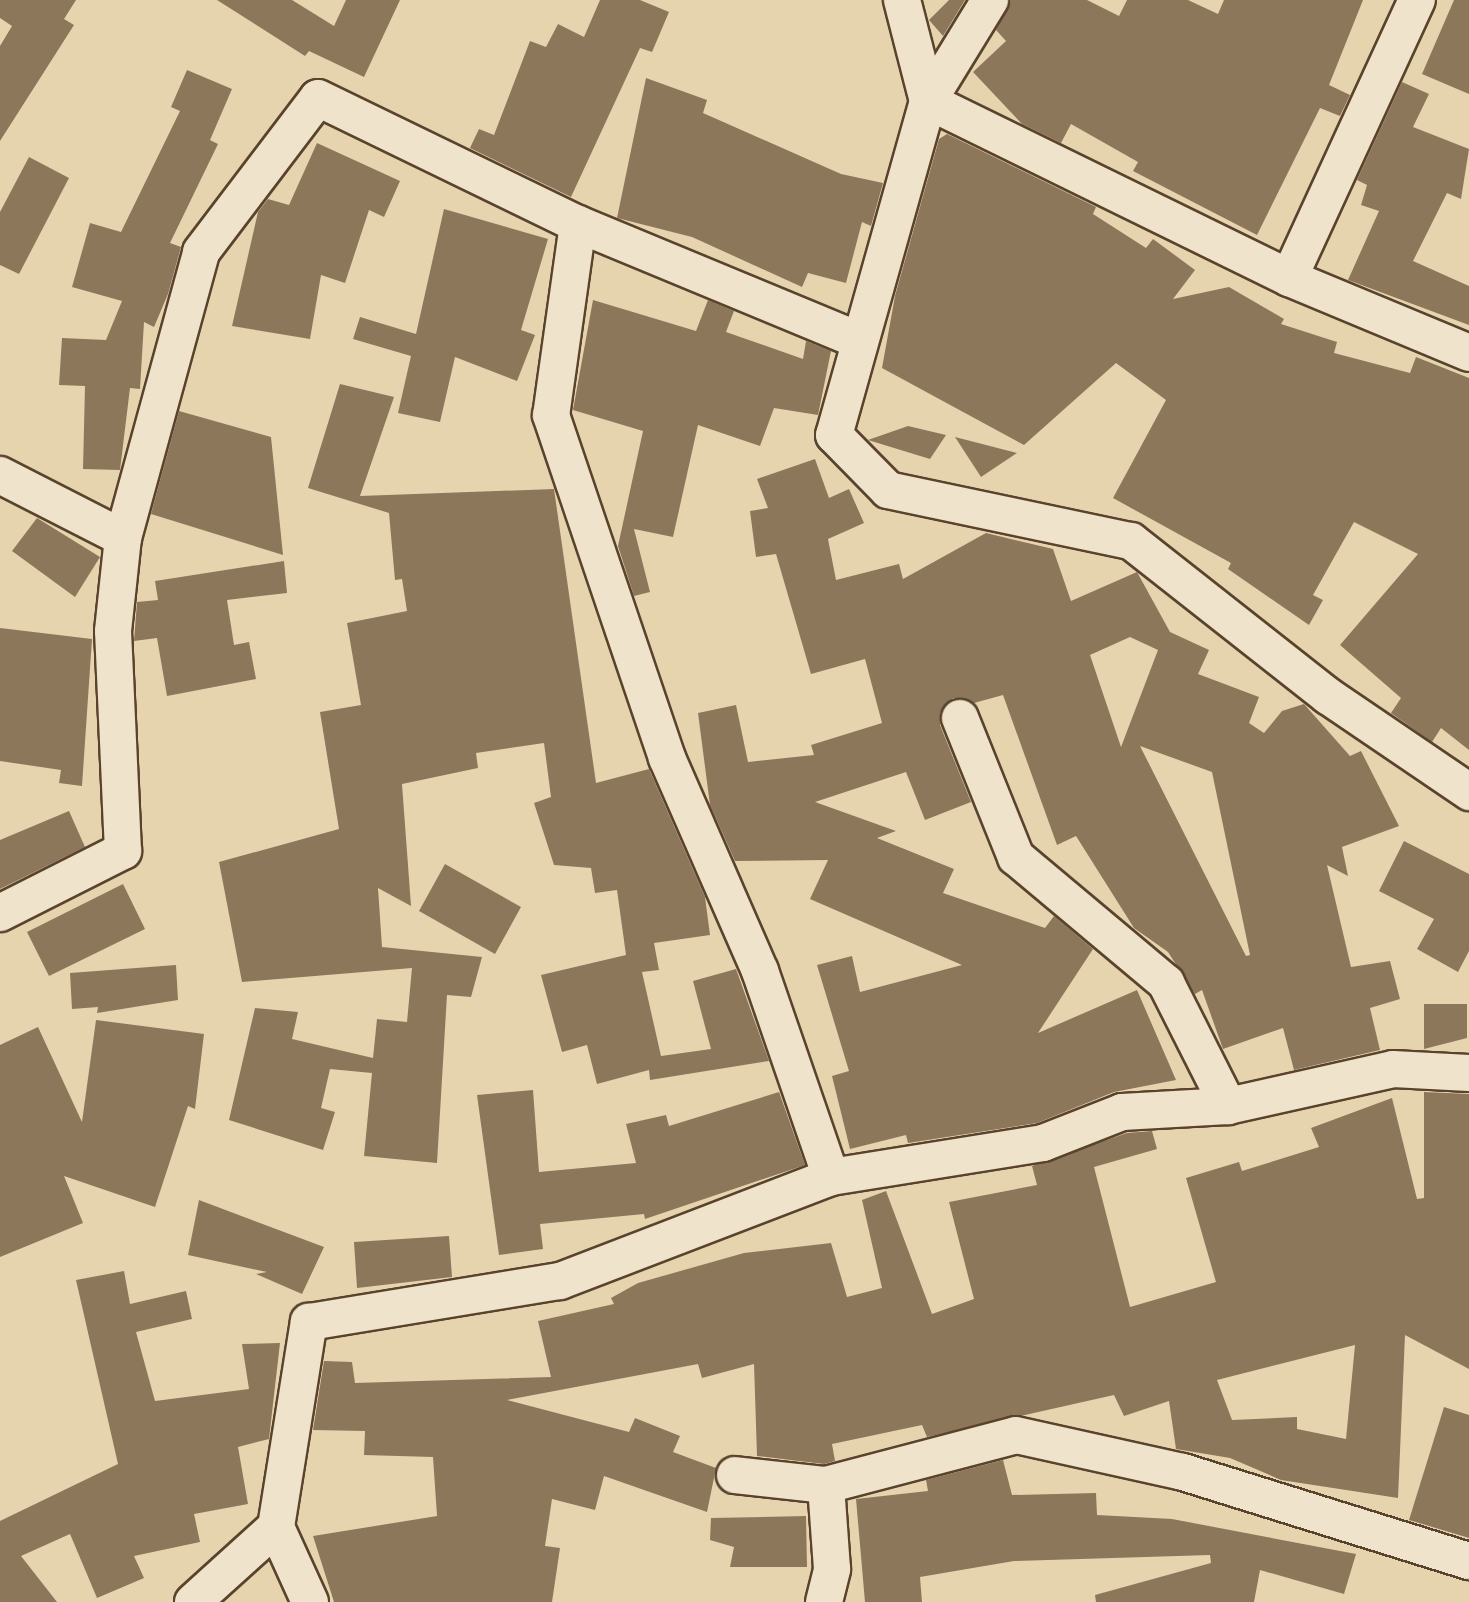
<!DOCTYPE html>
<html>
<head>
<meta charset="utf-8">
<style>
  body { margin:0 }
  #map { position:relative; width:1469px; height:1602px; overflow:hidden; background:#e6d4af; font-family:Cardo,serif }
  div>[style] { position:absolute }
  [style*='--x'] { left:calc(var(--x)*1px); top:calc(var(--y)*1px); width:calc(var(--w)*1px); rotate:calc(var(--a)*1deg) }
  .building>* { inset:0; background:#8d775b }
  .roads { filter:drop-shadow(2px 0 #5a432c) drop-shadow(-2px 0 #5a432c) drop-shadow(0 2px #5a432c) drop-shadow(0 -2px #5a432c) }
  .minor>* { height:36px; margin:-18px; padding:0 18px; transform-origin:18px; border-radius:18px; background:#efe3cb }
  span { translate:-50% -50%; white-space:nowrap; text-align:center; line-height:1.15; -webkit-text-stroke:6px #efe3cb; paint-order:stroke }
</style>
</head>
<body>
<div id="map">
  <div class="building">
    <div style="clip-path:polygon(0 0,76px 0,64px 19px,74px 25px,0 141px,0 46px,12px 26px,0 18px)"></div>
    <div style="clip-path:polygon(217px 0,292px 0,334px 26px,346px 0,400px 0,364px 77px,309px 51px,305px 56px)"></div>
    <div style="clip-path:polygon(600px 0,640px 0,669px 12px,652px 52px,640px 48px,571px 197px,470px 148px,479px 129px,494px 135px,530px 41px,546px 47px,558px 24px,584px 37px)"></div>
    <div style="clip-path:polygon(949px 0,965px 0,943px 36px,929px 20px)"></div>
    <div style="clip-path:polygon(1011px 0,1087px 0,1119px 16px,1127px 0,1188px 0,1218px 14px,1224px 0,1363px 0,1329px 85px,1350px 95px,1340px 116px,1320px 108px,1257px 235px,1133px 171px,1138px 162px,1071px 124px,1061px 143px,1022px 124px,973px 72px,1006px 41px,996px 30px)"></div>
    <div style="clip-path:polygon(1454px 0,1469px 0,1469px 94px,1422px 74px)"></div>
    <div style="clip-path:polygon(187px 70px,232px 89px,210px 140px,218px 144px,170px 243px,181px 247px,168px 294px,154px 327px,144px 322px,140px 389px,130px 388px,120px 470px,83px 469px,85px 386px,59px 385px,62px 338px,106px 340px,122px 301px,72px 287px,90px 223px,121px 232px,180px 111px,171px 107px)"></div>
    <div style="clip-path:polygon(646px 78px,707px 100px,703px 113px,841px 174px,883px 183px,871px 226px,862px 222px,846px 283px,808px 273px,802px 287px,692px 237px,617px 218px)"></div>
    <div style="clip-path:polygon(1402px 82px,1429px 94px,1413px 127px,1469px 149px,1461px 199px,1447px 193px,1413px 261px,1469px 286px,1469px 325px,1348px 280px,1379px 211px,1361px 205px,1367px 185px,1357px 180px)"></div>
    <div style="clip-path:polygon(947px 134px,1096px 207px,1093px 214px,1146px 248px,1153px 239px,1195px 270px,1173px 299px,1229px 287px,1284px 319px,1281px 324px,1337px 342px,1334px 353px,1410px 373px,1416px 357px,1469px 378px,1469px 750px,1441px 728px,1432px 742px,1391px 713px,1401px 698px,1340px 645px,1418px 554px,1354px 522px,1313px 595px,1323px 600px,1309px 625px,1228px 569px,1231px 563px,1113px 498px,1166px 400px,1116px 363px,1024px 445px,882px 368px,895px 296px,939px 139px)"></div>
    <div style="clip-path:polygon(317px 143px,400px 181px,384px 217px,369px 210px,345px 283px,321px 275px,310px 339px,232px 326px,258px 212px,268px 199px,289px 205px)"></div>
    <div style="clip-path:polygon(29px 157px,69px 178px,19px 274px,0 265px,0 212px)"></div>
    <div style="clip-path:polygon(444px 209px,548px 239px,521px 330px,535px 335px,517px 381px,455px 357px,440px 422px,398px 413px,411px 356px,353px 339px,360px 317px,416px 334px)"></div>
    <div style="clip-path:polygon(593px 300px,696px 331px,708px 300px,734px 311px,726px 332px,803px 359px,806px 341px,831px 351px,818px 415px,774px 408px,760px 446px,698px 425px,673px 537px,634px 529px,650px 592px,634px 596px,618px 546px,643px 431px,573px 410px)"></div>
    <div style="clip-path:polygon(340px 384px,394px 397px,360px 496px,554px 489px,596px 783px,649px 769px,705px 897px,710px 935px,654px 943px,659px 970px,642px 972px,661px 1056px,711px 1049px,693px 981px,736px 969px,769px 1061px,650px 1080px,649px 1070px,597px 1084px,587px 1045px,562px 1052px,541px 975px,626px 955px,617px 890px,595px 893px,591px 868px,554px 865px,534px 803px,551px 797px,544px 743px,476px 753px,478px 768px,402px 784px,411px 906px,378px 888px,382px 947px,482px 957px,471px 997px,447px 995px,437px 1163px,364px 1156px,372px 1073px,330px 1069px,321px 1108px,335px 1112px,323px 1150px,229px 1120px,255px 1008px,298px 1012px,292px 1039px,373px 1058px,377px 1019px,407px 1022px,412px 968px,242px 982px,219px 862px,339px 829px,320px 712px,361px 705px,347px 623px,407px 611px,402px 579px,395px 580px,389px 513px,308px 488px)"></div>
    <div style="clip-path:polygon(179px 411px,271px 437px,283px 555px,151px 514px)"></div>
    <div style="clip-path:polygon(908px 426px,946px 435px,930px 459px,868px 440px)"></div>
    <div style="clip-path:polygon(955px 437px,1017px 453px,981px 477px)"></div>
    <div style="clip-path:polygon(evenodd,815px 459px,829px 498px,849px 489px,864px 523px,828px 539px,836px 580px,899px 564px,903px 579px,986px 533px,1053px 549px,1071px 601px,1137px 572px,1170px 632px,1209px 650px,1198px 674px,1259px 697px,1249px 723px,1264px 733px,1282px 711px,1304px 704px,1350px 756px,1361px 751px,1399px 826px,1342px 847px,1348px 876px,1327px 865px,1351px 967px,1390px 961px,1400px 999px,1370px 1008px,1380px 1050px,1294px 1070px,1283px 1028px,1223px 1049px,1202px 990px,1195px 994px,1168px 952px,1134px 928px,1076px 836px,1057px 845px,1003px 695px,974px 703px,953px 698px,940px 713px,940px 725px,971px 802px,925px 820px,906px 772px,815px 802px,896px 831px,877px 838px,954px 869px,943px 893px,1045px 928px,1054px 916px,1093px 949px,1038px 1033px,1137px 990px,1176px 1080px,1114px 1092px,1037px 1123px,908px 1143px,906px 1135px,850px 1149px,832px 1076px,849px 1071px,817px 965px,852px 956px,860px 992px,962px 965px,810px 899px,828px 860px,735px 861px,710px 805px,698px 713px,736px 705px,748px 762px,814px 755px,811px 745px,882px 723px,865px 659px,811px 674px,776px 554px,756px 557px,750px 511px,768px 508px,757px 479px,815px 459px,1130px 637px,1158px 650px,1121px 747px,1090px 655px,1130px 637px,815px 459px,1140px 746px,1212px 772px,1250px 955px,1246px 956px,1140px 746px)"></div>
    <div style="clip-path:polygon(37px 518px,100px 557px,75px 597px,12px 551px)"></div>
    <div style="clip-path:polygon(284px 561px,287px 593px,227px 600px,234px 645px,249px 642px,256px 679px,167px 696px,157px 638px,134px 641px,137px 602px,158px 600px,155px 581px)"></div>
    <div style="clip-path:polygon(0 628px,92px 639px,82px 786px,59px 783px,61px 770px,0 761px)"></div>
    <div style="clip-path:polygon(69px 811px,85px 847px,0 889px,0 840px)"></div>
    <div style="clip-path:polygon(1404px 841px,1469px 874px,1469px 951px,1458px 972px,1417px 949px,1434px 919px,1379px 891px)"></div>
    <div style="clip-path:polygon(445px 864px,521px 907px,495px 954px,419px 911px)"></div>
    <div style="clip-path:polygon(123px 884px,145px 929px,49px 976px,27px 932px)"></div>
    <div style="clip-path:polygon(176px 965px,178px 1000px,97px 1013px,98px 1007px,72px 1009px,70px 973px)"></div>
    <div style="clip-path:polygon(1424px 1004px,1467px 1004px,1467px 1038px,1424px 1049px)"></div>
    <div style="clip-path:polygon(96px 1020px,204px 1034px,195px 1109px,188px 1106px,155px 1207px,64px 1176px,83px 1223px,0 1257px,0 1045px,38px 1027px,82px 1122px)"></div>
    <div style="clip-path:polygon(533px 1090px,539px 1172px,636px 1163px,626px 1124px,666px 1115px,669px 1126px,779px 1092px,805px 1165px,645px 1219px,644px 1214px,540px 1224px,543px 1249px,499px 1255px,477px 1095px)"></div>
    <div style="clip-path:polygon(evenodd,1424px 1092px,1469px 1094px,1469px 1369px,1405px 1335px,1398px 1498px,1281px 1480px,1230px 1458px,1176px 1449px,1169px 1401px,1124px 1416px,1114px 1395px,927px 1437px,922px 1425px,832px 1444px,835px 1461px,824px 1464px,757px 1456px,754px 1364px,702px 1378px,698px 1364px,507px 1400px,629px 1432px,635px 1418px,680px 1436px,673px 1452px,716px 1468px,707px 1512px,604px 1476px,595px 1510px,552px 1499px,545px 1546px,560px 1548px,552px 1602px,334px 1602px,313px 1536px,437px 1516px,433px 1457px,364px 1455px,365px 1431px,313px 1430px,324px 1361px,352px 1362px,355px 1383px,551px 1377px,538px 1321px,614px 1304px,611px 1298px,638px 1283px,744px 1253px,831px 1243px,847px 1297px,882px 1288px,862px 1200px,886px 1191px,932px 1314px,974px 1299px,949px 1202px,1037px 1185px,1032px 1166px,1127px 1133px,1152px 1131px,1157px 1149px,1094px 1167px,1130px 1307px,1216px 1282px,1186px 1178px,1239px 1162px,1242px 1171px,1319px 1147px,1311px 1128px,1392px 1098px,1417px 1199px,1424px 1198px,1424px 1092px,1355px 1345px,1346px 1439px,1297px 1429px,1297px 1417px,1232px 1420px,1217px 1380px,1355px 1345px)"></div>
    <div style="clip-path:polygon(199px 1200px,324px 1247px,302px 1294px,256px 1274px,267px 1272px,188px 1255px)"></div>
    <div style="clip-path:polygon(449px 1236px,452px 1277px,357px 1288px,354px 1242px)"></div>
    <div style="clip-path:polygon(124px 1271px,130px 1304px,186px 1291px,192px 1319px,136px 1332px,155px 1401px,249px 1389px,242px 1344px,280px 1343px,269px 1439px,238px 1447px,248px 1504px,194px 1514px,200px 1542px,134px 1556px,144px 1578px,97px 1598px,70px 1534px,21px 1556px,57px 1602px,0 1602px,0 1521px,118px 1464px,76px 1280px)"></div>
    <div style="clip-path:polygon(1444px 1407px,1469px 1415px,1469px 1538px,1409px 1520px)"></div>
    <div style="clip-path:polygon(1003px 1460px,1012px 1495px,1096px 1493px,1097px 1515px,1172px 1519px,1356px 1554px,1344px 1594px,1260px 1570px,1254px 1602px,1096px 1602px,1095px 1595px,1211px 1563px,1210px 1555px,1014px 1561px,920px 1577px,922px 1602px,865px 1602px,856px 1499px,928px 1491px,926px 1480px)"></div>
    <div style="clip-path:polygon(806px 1516px,807px 1567px,730px 1567px,734px 1547px,710px 1540px,711px 1518px)"></div>
  </div>
  <div class="roads">
    <div class="minor">
      <div style="--x:902;--y:0;--w:104;--a:75.6"></div>
      <div style="--x:928;--y:101;--w:402;--a:26.1"></div>
      <div style="--x:1289;--y:278;--w:195;--a:22.6"></div>
      <div style="--x:990;--y:0;--w:119;--a:121.5"></div>
      <div style="--x:928;--y:101;--w:347;--a:105.7"></div>
      <div style="--x:834;--y:435;--w:77;--a:45.5"></div>
      <div style="--x:888;--y:490;--w:248;--a:11.9"></div>
      <div style="--x:1131;--y:541;--w:251;--a:38.2"></div>
      <div style="--x:1328;--y:696;--w:171;--a:34.2"></div>
      <div style="--x:578;--y:224;--w:193;--a:98"></div>
      <div style="--x:551;--y:415;--w:362;--a:71.3"></div>
      <div style="--x:667;--y:758;--w:232;--a:66.4"></div>
      <div style="--x:760;--y:971;--w:218;--a:71"></div>
      <div style="--x:1289;--y:278;--w:306;--a:-65.3"></div>
      <div style="--x:0;--y:475;--w:138;--a:27.1"></div>
      <div style="--x:960;--y:718;--w:150;--a:68.1"></div>
      <div style="--x:1016;--y:857;--w:196;--a:40"></div>
      <div style="--x:1166;--y:983;--w:138;--a:63.2"></div>
      <div style="--x:1228;--y:1106;--w:169;--a:-12.6"></div>
      <div style="--x:1393;--y:1069;--w:76;--a:3"></div>
      <div style="--x:0;--y:913;--w:138;--a:-26.8"></div>
      <div style="--x:123;--y:851;--w:220;--a:-92.6"></div>
      <div style="--x:113;--y:631;--w:94;--a:-83.9"></div>
      <div style="--x:123;--y:538;--w:296;--a:-74.7"></div>
      <div style="--x:201;--y:252;--w:193;--a:-52.8"></div>
      <div style="--x:318;--y:98;--w:289;--a:25.9"></div>
      <div style="--x:578;--y:224;--w:303;--a:22.5"></div>
      <div style="--x:735;--y:1475;--w:92;--a:6.3"></div>
      <div style="--x:193;--y:1602;--w:112;--a:-42.1"></div>
      <div style="--x:310;--y:1602;--w:82;--a:-114.4"></div>
      <div style="--x:276;--y:1527;--w:208;--a:-80.9"></div>
      <div style="--x:309;--y:1322;--w:254;--a:-9.3"></div>
      <div style="--x:560;--y:1281;--w:290;--a:-21"></div>
      <div style="--x:831;--y:1177;--w:215;--a:-9.1"></div>
      <div style="--x:1043;--y:1143;--w:85;--a:-21.4"></div>
      <div style="--x:1122;--y:1112;--w:106;--a:-3.2"></div>
      <div style="--x:824;--y:1602;--w:34;--a:-76"></div>
      <div style="--x:832;--y:1569;--w:84;--a:-94.1"></div>
      <div style="--x:826;--y:1485;--w:196;--a:-14.7"></div>
      <div style="--x:1016;--y:1435;--w:171;--a:12.5"></div>
      <div style="--x:1183;--y:1472;--w:300;--a:17.3"></div>
    </div>
  </div>
</div>
</body>
</html>
